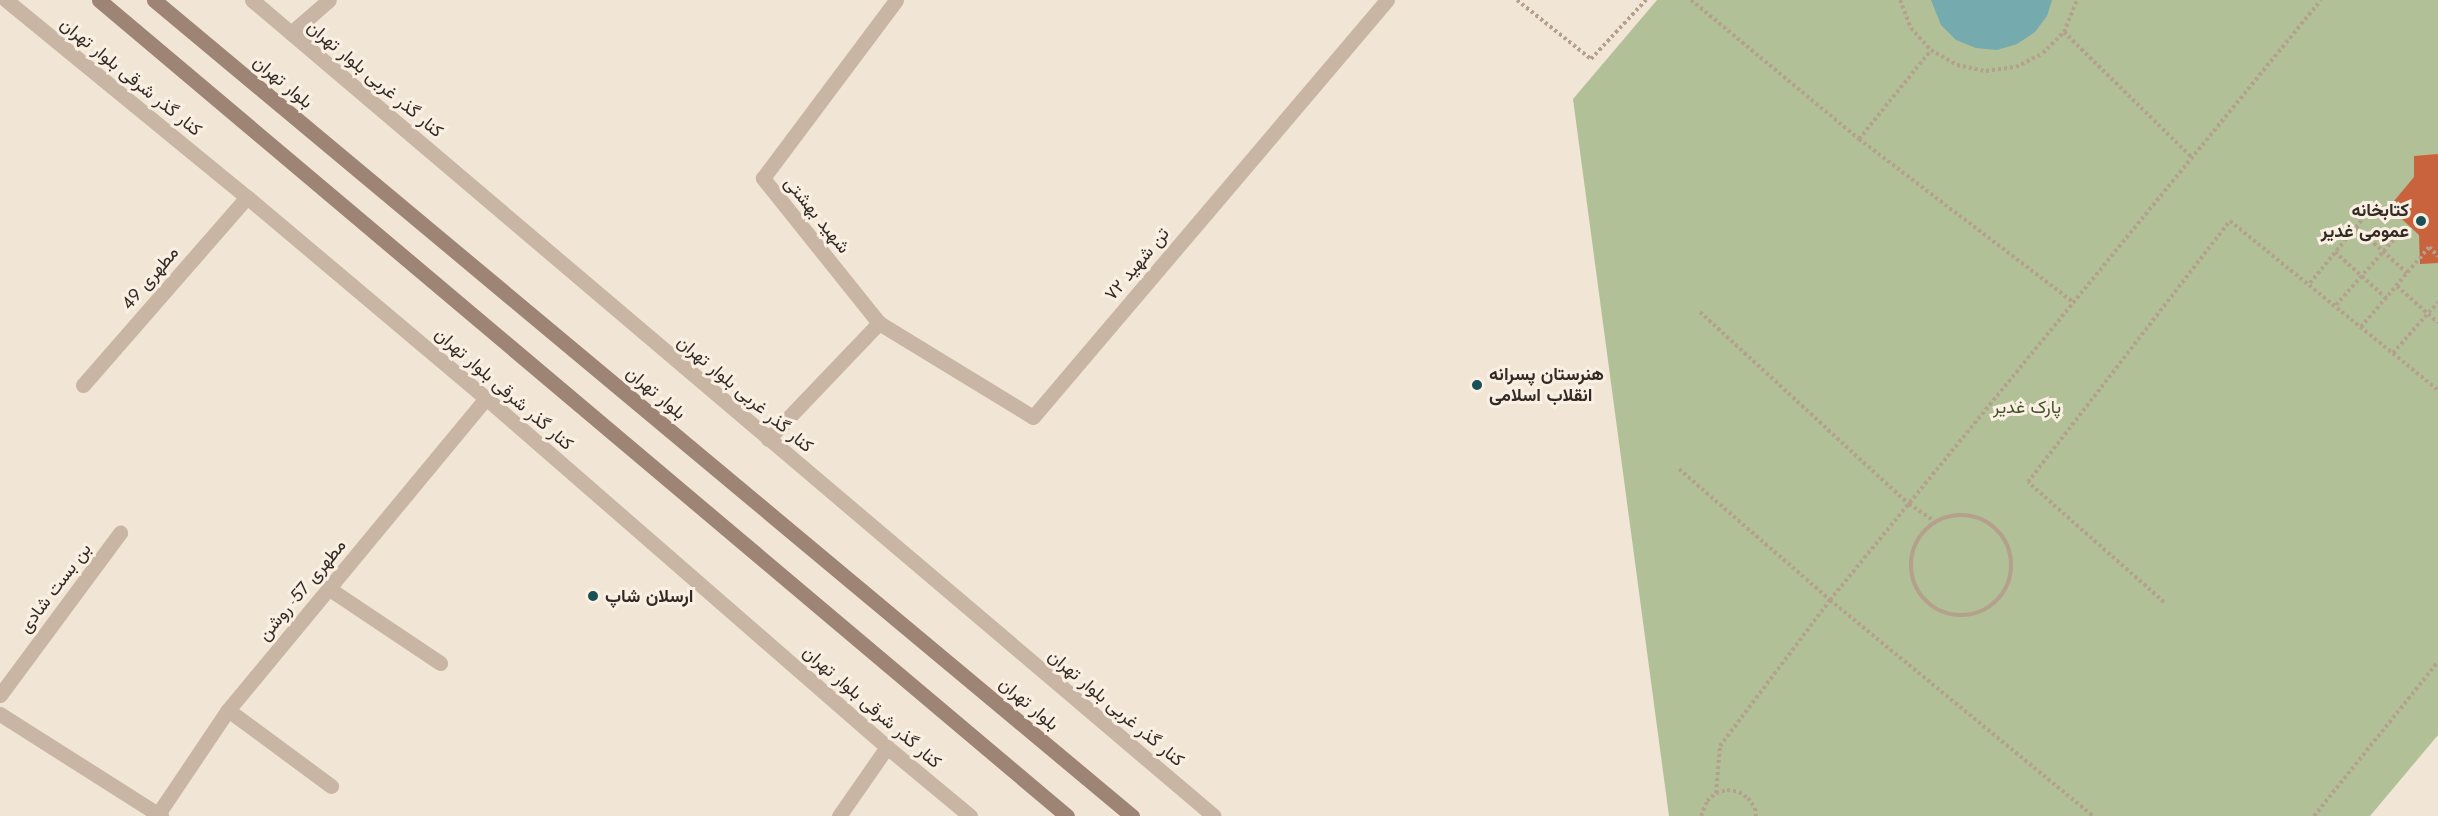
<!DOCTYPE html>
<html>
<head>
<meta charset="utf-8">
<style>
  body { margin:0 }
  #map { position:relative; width:2438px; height:816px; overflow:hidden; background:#f1e5d6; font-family:Jost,Vazirmatn,sans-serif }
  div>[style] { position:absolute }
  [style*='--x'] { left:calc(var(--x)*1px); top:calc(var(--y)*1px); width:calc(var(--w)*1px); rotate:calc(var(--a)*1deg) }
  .green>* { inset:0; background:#b1c097 }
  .water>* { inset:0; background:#75aaaf }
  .building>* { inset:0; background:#c9633d }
  .path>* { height:4px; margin-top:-2px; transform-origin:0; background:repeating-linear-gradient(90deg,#b59f8d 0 3px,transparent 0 6px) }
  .path>.ring { margin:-2px; padding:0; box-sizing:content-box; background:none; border:4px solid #b59f8d; border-radius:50% }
  .minor>* { height:15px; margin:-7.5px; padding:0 7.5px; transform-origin:7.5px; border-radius:7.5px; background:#c9b5a3 }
  .secondary>* { height:15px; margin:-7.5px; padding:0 7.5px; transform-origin:7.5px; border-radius:7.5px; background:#9d8474 }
  .dots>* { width:16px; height:16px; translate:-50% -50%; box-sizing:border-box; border:3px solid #f9efe2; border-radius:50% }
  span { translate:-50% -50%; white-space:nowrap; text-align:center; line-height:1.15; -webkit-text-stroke:6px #f9efe2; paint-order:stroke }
  .street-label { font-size:18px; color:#342a25 }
  .poi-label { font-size:18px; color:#342a25; font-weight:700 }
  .right { translate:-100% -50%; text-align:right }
  .left { translate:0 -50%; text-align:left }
  .park-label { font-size:18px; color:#425228 }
</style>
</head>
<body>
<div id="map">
  <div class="green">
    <div style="clip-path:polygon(1657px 0,2438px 0,2438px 735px,2370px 816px,1669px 816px,1573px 99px)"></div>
  </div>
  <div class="water">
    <div style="clip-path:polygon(1931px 0,2052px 0,2047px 16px,2035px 32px,2017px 44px,1997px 50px,1976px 48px,1956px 40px,1941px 25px)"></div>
  </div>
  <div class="building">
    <div style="clip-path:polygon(2438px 154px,2438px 263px,2420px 264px,2419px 235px,2389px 207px,2414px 177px,2414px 156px)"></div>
  </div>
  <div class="path">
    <div style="--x:1517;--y:0;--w:95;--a:38.6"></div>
    <div style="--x:1591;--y:59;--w:81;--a:-47"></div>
    <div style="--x:1691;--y:0;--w:218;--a:39.6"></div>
    <div style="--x:1859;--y:139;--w:270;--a:37.3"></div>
    <div style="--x:1900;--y:0;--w:30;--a:69"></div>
    <div style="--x:1911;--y:28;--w:30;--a:48"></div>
    <div style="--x:1931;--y:50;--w:30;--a:30"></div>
    <div style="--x:1957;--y:65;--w:30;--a:12"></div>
    <div style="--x:1986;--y:71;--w:30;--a:-8"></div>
    <div style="--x:2016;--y:67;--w:30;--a:-27"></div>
    <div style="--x:2043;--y:53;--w:30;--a:-45"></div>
    <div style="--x:2064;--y:32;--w:35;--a:-68"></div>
    <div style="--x:2064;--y:32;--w:180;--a:44.5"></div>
    <div style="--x:1859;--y:139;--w:114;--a:-51"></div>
    <div style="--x:2356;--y:227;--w:69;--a:42"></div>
    <div style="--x:2335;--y:252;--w:69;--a:42"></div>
    <div style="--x:2310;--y:283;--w:102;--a:-50.6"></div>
    <div style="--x:2397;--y:286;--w:55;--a:42.1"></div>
    <div style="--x:2336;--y:305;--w:94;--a:-48.5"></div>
    <div style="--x:1700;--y:312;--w:284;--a:42.6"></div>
    <div style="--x:1909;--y:504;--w:30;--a:34"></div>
    <div style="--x:2361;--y:327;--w:105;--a:-49.6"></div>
    <div style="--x:2429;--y:247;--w:13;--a:45"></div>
    <div style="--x:2393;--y:353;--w:68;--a:-48.6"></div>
    <div style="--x:1679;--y:469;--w:200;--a:40.9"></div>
    <div style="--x:1830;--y:600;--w:340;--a:39.4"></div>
    <div class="ring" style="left:1911px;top:515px;width:96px;height:96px"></div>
    <div style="--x:2164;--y:602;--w:181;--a:-138.6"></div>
    <div style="--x:2028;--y:482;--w:330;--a:-52.3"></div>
    <div style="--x:2230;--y:221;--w:268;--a:39.1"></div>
    <div style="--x:1716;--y:793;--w:47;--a:-85.1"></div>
    <div style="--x:1720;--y:746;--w:183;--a:-53"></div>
    <div style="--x:1830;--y:600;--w:775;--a:-50.71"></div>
    <div style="--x:1701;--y:816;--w:16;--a:-68"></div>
    <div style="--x:1707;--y:801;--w:12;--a:-42"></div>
    <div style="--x:1716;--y:793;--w:11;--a:-15"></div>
    <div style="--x:1727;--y:790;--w:12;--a:9"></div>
    <div style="--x:1739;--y:792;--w:11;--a:34"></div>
    <div style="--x:1748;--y:798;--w:12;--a:55"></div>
    <div style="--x:1755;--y:808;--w:8;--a:83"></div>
    <div style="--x:2314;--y:816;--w:198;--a:-51.2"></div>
  </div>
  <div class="minor">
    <div style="--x:6;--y:0;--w:311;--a:39.3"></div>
    <div style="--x:247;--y:197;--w:312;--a:40.1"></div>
    <div style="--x:486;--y:398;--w:532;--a:41.03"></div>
    <div style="--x:887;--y:747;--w:108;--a:39.7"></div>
    <div style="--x:252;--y:0;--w:1261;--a:40.31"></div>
    <div style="--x:291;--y:33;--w:50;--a:-41"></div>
    <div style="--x:879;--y:323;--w:180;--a:31.4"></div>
    <div style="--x:1033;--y:417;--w:547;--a:-49.67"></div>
    <div style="--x:83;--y:385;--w:249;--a:-48.9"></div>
    <div style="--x:768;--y:439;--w:161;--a:-46.3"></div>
    <div style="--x:879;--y:323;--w:186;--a:-128.7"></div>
    <div style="--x:763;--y:178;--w:222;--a:-53.2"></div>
    <div style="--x:328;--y:588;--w:135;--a:33.8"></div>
    <div style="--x:0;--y:695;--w:202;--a:-53.5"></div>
    <div style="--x:228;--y:710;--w:128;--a:36.4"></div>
    <div style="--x:0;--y:714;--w:191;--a:32.4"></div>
    <div style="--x:158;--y:814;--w:125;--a:-56.1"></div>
    <div style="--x:228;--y:710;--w:405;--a:-50.4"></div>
    <div style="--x:839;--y:816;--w:84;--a:-55.2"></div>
  </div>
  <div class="secondary">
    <div style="--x:99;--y:0;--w:1266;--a:40.13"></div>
    <div style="--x:154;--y:0;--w:1274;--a:39.84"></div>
  </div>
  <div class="dots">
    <div style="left:2421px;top:221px;background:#1a5056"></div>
    <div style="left:1477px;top:385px;background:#1a5056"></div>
    <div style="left:593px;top:596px;background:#1a5056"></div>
  </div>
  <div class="street-label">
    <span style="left:131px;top:77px;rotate:39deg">کنار گذر شرقی بلوار تهران</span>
    <span style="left:375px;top:79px;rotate:40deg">کنار گذر غربی بلوار تهران</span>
    <span style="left:283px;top:82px;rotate:40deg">بلوار تهران</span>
    <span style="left:817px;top:215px;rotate:51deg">شهید بهشتی</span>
    <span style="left:1137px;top:264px;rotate:-50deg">۷۲ تن شهید</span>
    <span style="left:150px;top:278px;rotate:-49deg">مطهری 49</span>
    <span style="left:504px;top:389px;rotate:41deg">کنار گذر شرقی بلوار تهران</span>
    <span style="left:656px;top:393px;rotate:40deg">بلوار تهران</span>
    <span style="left:745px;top:394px;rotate:40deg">کنار گذر غربی بلوار تهران</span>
    <span style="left:55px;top:588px;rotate:-53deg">بن بست شادی</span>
    <span style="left:302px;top:590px;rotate:-50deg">مطهری 57- روشن</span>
    <span style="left:1029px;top:704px;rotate:40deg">بلوار تهران</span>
    <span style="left:872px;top:707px;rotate:41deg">کنار گذر شرقی بلوار تهران</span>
    <span style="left:1116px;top:708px;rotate:40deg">کنار گذر غربی بلوار تهران</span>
  </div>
  <div class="poi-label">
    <span class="right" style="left:2409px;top:221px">کتابخانه<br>عمومی غدیر</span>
    <span class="left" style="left:1489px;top:385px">هنرستان پسرانه<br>انقلاب اسلامی</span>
    <span class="left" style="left:605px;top:596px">ارسلان شاپ</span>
  </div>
  <div class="park-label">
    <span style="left:2027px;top:407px">پارک غدیر</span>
  </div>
</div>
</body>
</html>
